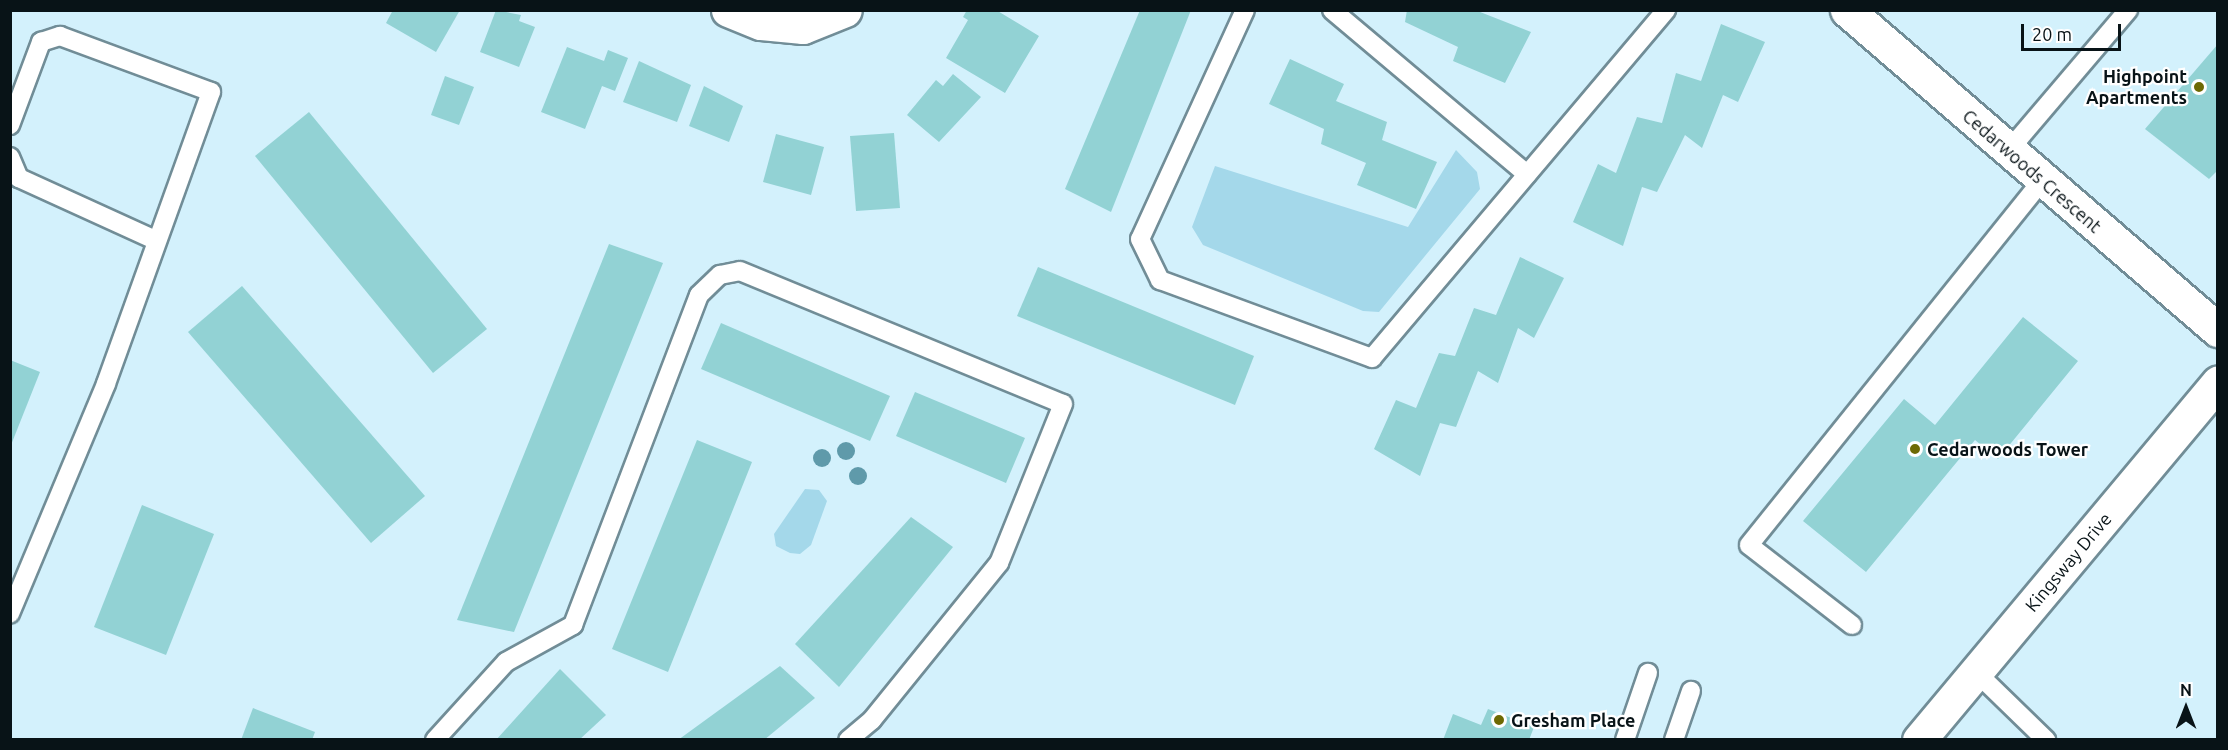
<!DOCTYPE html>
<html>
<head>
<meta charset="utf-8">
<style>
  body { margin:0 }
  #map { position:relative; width:2228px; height:750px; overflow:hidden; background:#d3f1fc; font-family:Ubuntu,sans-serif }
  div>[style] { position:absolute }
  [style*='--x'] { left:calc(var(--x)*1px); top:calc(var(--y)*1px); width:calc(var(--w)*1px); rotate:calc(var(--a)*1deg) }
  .green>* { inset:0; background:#a4d8ea }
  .building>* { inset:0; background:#92d2d4 }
  .roads { filter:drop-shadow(2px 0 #718d97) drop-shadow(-2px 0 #718d97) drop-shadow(0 2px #718d97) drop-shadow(0 -2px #718d97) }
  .service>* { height:18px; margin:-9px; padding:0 9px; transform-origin:9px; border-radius:9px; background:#fff }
  .minor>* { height:33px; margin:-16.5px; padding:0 16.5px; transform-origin:16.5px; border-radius:16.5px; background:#fff }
  .tertiary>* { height:33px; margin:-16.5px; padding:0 16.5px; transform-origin:16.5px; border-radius:16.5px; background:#fff }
  .trees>* { width:18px; height:18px; margin:-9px; border-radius:50%; background:#5f9aaa }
  .dots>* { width:16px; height:16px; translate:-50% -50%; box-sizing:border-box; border:3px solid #fff; border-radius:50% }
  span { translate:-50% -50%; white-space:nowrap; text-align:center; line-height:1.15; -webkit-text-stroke:4.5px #fff; paint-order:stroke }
  .poi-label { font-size:18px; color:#081317; font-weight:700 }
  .right { translate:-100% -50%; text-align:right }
  .left { translate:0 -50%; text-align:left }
  .street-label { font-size:18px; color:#081317 }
  .frame { position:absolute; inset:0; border:12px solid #081317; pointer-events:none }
  .north { position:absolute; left:2156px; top:678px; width:60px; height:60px; -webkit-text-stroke:4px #fff; paint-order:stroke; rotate:0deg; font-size:16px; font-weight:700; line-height:24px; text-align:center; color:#081317 }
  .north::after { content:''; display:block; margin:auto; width:21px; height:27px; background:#081317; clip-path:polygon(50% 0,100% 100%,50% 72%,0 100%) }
  .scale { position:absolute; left:2021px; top:24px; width:100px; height:27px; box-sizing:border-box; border:3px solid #081317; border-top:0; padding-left:8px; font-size:18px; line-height:21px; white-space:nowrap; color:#081317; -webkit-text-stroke:4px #fff; paint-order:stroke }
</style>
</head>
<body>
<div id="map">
  <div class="green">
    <div style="clip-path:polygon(1456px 150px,1477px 172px,1480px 189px,1379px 312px,1363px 311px,1203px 245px,1192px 227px,1215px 166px,1408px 227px)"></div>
    <div style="clip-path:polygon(805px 489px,819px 490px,827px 501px,811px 545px,800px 554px,790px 553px,776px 546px,774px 534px)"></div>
  </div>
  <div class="building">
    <div style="clip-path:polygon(393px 10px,460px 10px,436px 52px,386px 23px)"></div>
    <div style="clip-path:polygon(496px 10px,521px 15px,519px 21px,535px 27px,519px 67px,480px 52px)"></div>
    <div style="clip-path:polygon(967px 10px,996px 10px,1039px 36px,1005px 93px,946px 58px,968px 20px,963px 17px)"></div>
    <div style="clip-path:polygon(1140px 10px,1191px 10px,1111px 212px,1065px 189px)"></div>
    <div style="clip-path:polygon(1407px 10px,1475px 10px,1531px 32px,1505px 83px,1453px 61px,1458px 47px,1405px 22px)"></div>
    <div style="clip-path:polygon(1721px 24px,1765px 42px,1738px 102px,1723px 95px,1702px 148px,1685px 135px,1657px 192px,1642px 187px,1623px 246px,1573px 222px,1598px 164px,1616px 173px,1637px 117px,1662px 123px,1676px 73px,1701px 81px)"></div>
    <div style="clip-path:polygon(2218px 44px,2218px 170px,2209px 179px,2145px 129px)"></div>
    <div style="clip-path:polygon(567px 47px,604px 61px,608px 50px,628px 58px,615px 91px,602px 86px,585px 129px,541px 112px)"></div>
    <div style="clip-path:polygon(1290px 59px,1344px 84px,1336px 101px,1387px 122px,1382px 140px,1437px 162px,1416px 209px,1357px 185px,1366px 163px,1321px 144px,1324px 129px,1269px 104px)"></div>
    <div style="clip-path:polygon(639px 61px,691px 85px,677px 122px,623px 102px)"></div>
    <div style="clip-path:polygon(953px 74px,981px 97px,939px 142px,907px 115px,936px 80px,943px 86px)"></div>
    <div style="clip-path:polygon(445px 76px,474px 87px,459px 125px,431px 115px)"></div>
    <div style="clip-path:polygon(704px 86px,743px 106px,729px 142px,689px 126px)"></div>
    <div style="clip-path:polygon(309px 112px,487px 329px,433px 373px,255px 156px)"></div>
    <div style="clip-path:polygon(894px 133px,900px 208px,856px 211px,850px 136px)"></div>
    <div style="clip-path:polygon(776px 134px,824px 147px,811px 195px,763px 182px)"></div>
    <div style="clip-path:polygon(609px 244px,663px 263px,514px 632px,457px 620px)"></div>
    <div style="clip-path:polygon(1520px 257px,1564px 278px,1534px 338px,1518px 328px,1498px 383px,1478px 371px,1456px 427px,1440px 423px,1420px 476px,1374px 449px,1396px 400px,1416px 408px,1439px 353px,1455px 356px,1474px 308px,1496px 315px)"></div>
    <div style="clip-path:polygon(1038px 267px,1254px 356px,1235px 405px,1017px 316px)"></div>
    <div style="clip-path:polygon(242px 286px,425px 496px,371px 543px,188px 332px)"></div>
    <div style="clip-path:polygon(2023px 317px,2078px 361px,1998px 459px,1975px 440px,1866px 572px,1803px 521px,1904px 399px,1935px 425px)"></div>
    <div style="clip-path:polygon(721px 323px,890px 396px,870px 441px,701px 369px)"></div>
    <div style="clip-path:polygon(10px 360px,40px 372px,11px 445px,10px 444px)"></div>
    <div style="clip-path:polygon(915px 392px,1025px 438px,1006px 483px,896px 436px)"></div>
    <div style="clip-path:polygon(697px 440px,752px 462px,668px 672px,612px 649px)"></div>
    <div style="clip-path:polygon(142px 505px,214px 534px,166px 655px,94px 627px)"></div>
    <div style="clip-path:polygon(911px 517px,953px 547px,839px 687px,795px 644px)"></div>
    <div style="clip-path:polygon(780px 666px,815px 698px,764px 740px,678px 740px)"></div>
    <div style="clip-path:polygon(560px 669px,606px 715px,579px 740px,496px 740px)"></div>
    <div style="clip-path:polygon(253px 708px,315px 732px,312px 740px,241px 740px)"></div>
    <div style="clip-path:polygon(1488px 709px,1534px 727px,1529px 740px,1443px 740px,1453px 714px,1481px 725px)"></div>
  </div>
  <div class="roads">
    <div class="service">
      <div style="--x:1245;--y:10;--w:252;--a:114.6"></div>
      <div style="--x:1140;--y:239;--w:46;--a:64"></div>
      <div style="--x:1160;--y:280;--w:226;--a:20.2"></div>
      <div style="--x:1372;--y:358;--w:456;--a:-49.8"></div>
      <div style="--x:1332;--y:10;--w:255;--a:40.1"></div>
      <div style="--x:10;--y:125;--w:89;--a:-69.5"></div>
      <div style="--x:41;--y:42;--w:20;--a:-18"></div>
      <div style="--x:60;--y:36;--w:161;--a:20.3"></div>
      <div style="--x:211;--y:92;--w:310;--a:109.8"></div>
      <div style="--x:106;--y:384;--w:249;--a:112.7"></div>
      <div style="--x:2009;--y:150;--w:184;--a:-49.6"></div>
      <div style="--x:10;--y:157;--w:23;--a:67"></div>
      <div style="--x:19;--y:178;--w:149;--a:24.5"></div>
      <div style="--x:1852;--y:625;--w:130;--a:-142.2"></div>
      <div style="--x:1749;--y:545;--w:468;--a:-51.2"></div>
      <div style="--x:1976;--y:672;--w:98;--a:44.2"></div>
      <div style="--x:435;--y:740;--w:105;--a:-47.7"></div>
      <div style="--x:506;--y:662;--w:77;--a:-28.9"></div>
      <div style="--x:573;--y:625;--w:353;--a:-69.1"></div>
      <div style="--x:699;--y:295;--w:29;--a:-44"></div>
      <div style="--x:720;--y:275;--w:20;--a:-11"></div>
      <div style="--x:740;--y:271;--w:349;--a:22.4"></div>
      <div style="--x:1063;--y:404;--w:171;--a:111.9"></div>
      <div style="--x:999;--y:563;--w:202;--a:129"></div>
      <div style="--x:872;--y:720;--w:31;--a:140"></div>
      <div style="--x:1625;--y:740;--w:71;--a:-71.1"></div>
      <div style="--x:1674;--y:740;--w:52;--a:-70.9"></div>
    </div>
    <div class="minor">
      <div style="--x:728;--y:10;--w:35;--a:22"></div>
      <div style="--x:761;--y:23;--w:42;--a:5.4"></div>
      <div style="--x:803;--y:27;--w:45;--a:-22"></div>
      <div style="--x:1847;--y:10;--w:490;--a:40.8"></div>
    </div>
    <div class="tertiary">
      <div style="--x:1919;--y:740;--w:466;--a:-50.1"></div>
    </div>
  </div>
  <div class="trees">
    <div style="left:846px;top:451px"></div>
    <div style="left:822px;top:458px"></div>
    <div style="left:858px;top:476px"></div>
  </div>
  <div class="dots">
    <div style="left:2199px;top:87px;background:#6d6903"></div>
    <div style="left:1915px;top:449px;background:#6d6903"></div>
    <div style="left:1499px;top:720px;background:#6d6903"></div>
  </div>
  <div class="poi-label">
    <span class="right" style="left:2187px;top:87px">Highpoint<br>Apartments</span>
    <span class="left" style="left:1927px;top:449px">Cedarwoods Tower</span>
    <span class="left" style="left:1511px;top:720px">Gresham Place</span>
  </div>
  <div class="street-label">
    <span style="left:2032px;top:171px;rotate:41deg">Cedarwoods Crescent</span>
    <span style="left:2068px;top:562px;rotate:-50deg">Kingsway Drive</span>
  </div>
  <div class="frame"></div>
  <div class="north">N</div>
  <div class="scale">20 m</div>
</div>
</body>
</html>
